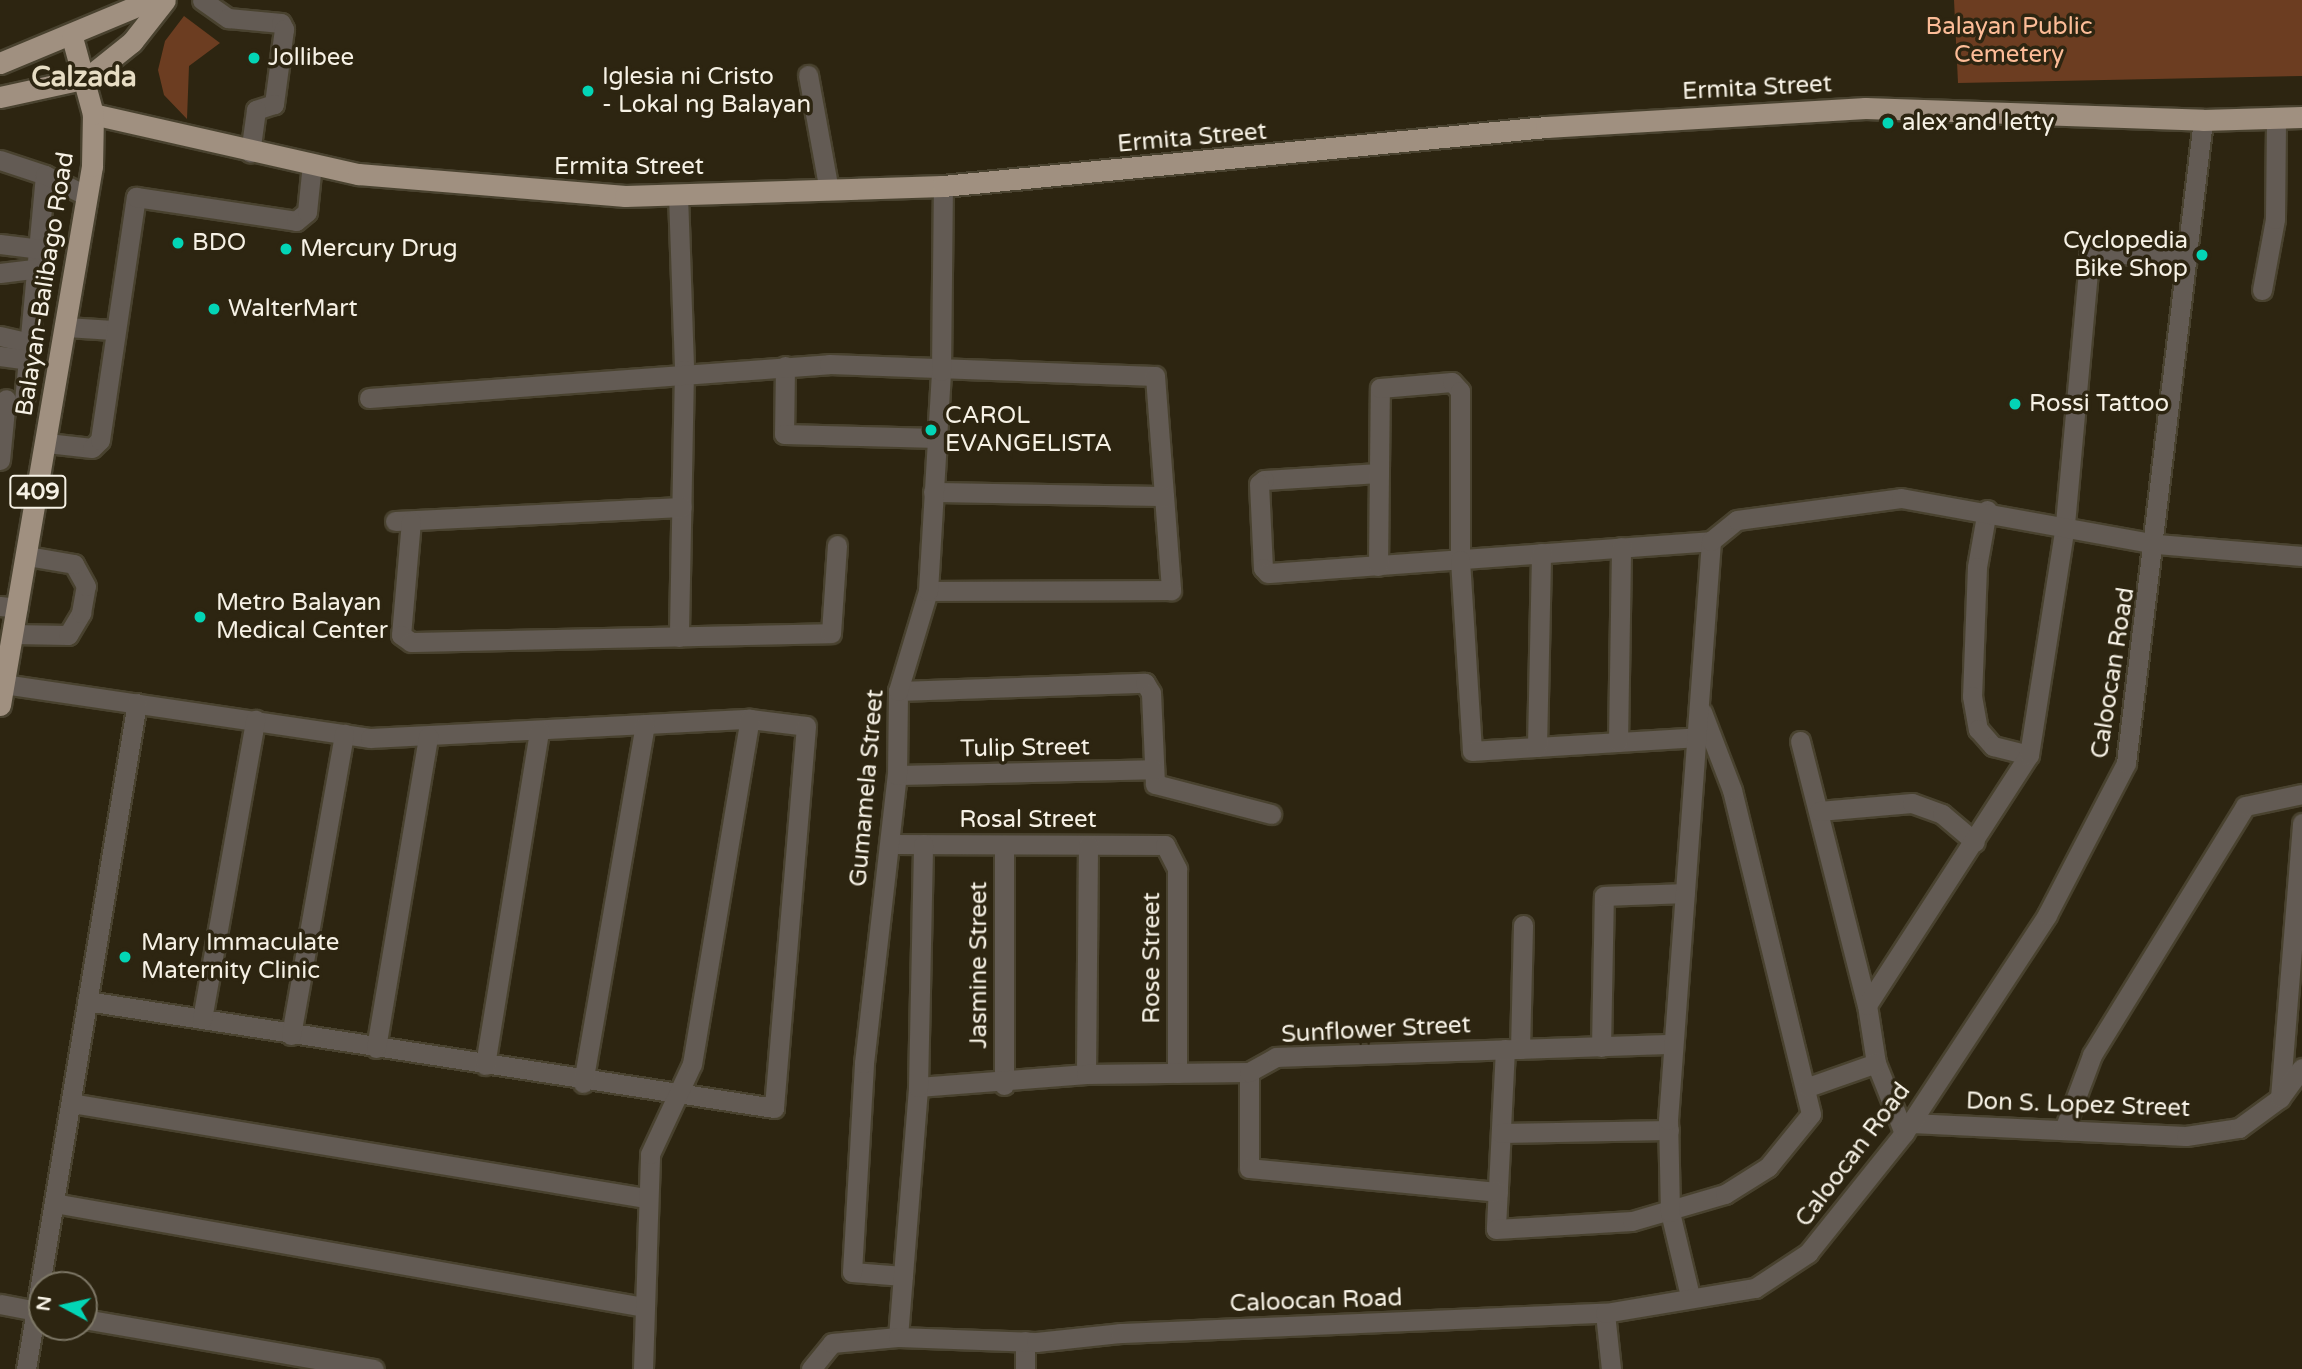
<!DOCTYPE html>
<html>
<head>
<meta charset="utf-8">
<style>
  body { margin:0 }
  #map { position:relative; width:2302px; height:1369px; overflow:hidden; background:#2d2511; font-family:"Varela Round",sans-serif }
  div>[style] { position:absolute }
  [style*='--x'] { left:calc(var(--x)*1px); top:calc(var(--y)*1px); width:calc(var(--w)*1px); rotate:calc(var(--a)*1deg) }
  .green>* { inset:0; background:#6c3d21 }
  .roads { filter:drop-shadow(2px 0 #49422f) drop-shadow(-2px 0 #49422f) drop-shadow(0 2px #49422f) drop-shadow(0 -2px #49422f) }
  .minor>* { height:19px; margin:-9.5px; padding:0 9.5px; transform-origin:9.5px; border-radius:9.5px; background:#635b54 }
  .major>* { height:21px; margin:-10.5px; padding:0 10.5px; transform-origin:10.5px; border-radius:10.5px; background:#a09080 }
  .dots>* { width:19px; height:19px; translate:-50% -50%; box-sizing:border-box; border:4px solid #2d2511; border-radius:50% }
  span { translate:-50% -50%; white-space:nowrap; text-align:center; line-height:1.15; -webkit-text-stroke:7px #2d2511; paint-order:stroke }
  .shield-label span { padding:2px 5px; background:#2d2511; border:2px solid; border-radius:5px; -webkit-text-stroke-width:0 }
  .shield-label { font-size:23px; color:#f6f1e5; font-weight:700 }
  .park-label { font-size:24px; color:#fcbc97 }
  .poi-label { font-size:24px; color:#f6f1e5 }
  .left { translate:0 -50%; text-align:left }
  .right { translate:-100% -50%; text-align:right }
  .street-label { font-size:24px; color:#f6f1e5 }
  .quarter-label { font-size:28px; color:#e7ddc4; font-weight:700 }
  .north { position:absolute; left:28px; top:1271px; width:70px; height:70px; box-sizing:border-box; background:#2d2511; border:2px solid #7d7766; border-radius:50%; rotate:278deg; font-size:19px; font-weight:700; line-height:28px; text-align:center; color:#f6f1e5 }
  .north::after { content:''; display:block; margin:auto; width:24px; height:32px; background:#03d5b6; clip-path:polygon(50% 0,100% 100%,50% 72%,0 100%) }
</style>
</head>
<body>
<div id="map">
  <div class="green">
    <div style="clip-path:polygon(1954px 0,2302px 0,2302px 76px,1958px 83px)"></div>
    <div style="clip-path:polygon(184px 16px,220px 43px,189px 66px,187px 119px,164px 95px,158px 70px,165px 41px)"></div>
  </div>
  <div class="roads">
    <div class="minor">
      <div style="--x:202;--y:0;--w:32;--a:35"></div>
      <div style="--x:228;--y:18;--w:53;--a:5.4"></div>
      <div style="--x:281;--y:23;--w:7;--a:63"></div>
      <div style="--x:284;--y:29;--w:76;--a:97.6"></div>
      <div style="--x:274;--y:104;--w:19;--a:162"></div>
      <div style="--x:256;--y:110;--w:43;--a:97.9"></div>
      <div style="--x:808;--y:75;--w:117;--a:79.7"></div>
      <div style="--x:0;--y:160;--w:47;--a:18.4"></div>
      <div style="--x:45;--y:175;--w:228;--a:95.3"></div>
      <div style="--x:45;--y:175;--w:47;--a:26.6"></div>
      <div style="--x:678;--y:195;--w:175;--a:88"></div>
      <div style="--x:684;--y:370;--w:267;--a:91.1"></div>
      <div style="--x:0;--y:244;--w:41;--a:7"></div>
      <div style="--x:0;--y:273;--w:38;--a:-7"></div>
      <div style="--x:2262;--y:290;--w:72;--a:-79.6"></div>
      <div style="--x:2275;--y:219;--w:102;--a:-89.4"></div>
      <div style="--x:66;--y:327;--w:47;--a:3.7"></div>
      <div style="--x:0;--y:336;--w:31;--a:13"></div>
      <div style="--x:0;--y:356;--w:28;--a:8"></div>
      <div style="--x:785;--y:366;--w:68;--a:90.8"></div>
      <div style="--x:784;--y:434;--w:153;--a:1.5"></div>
      <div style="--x:369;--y:398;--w:461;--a:-4.2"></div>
      <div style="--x:829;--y:364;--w:326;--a:2.1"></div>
      <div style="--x:1155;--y:376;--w:215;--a:85.7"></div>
      <div style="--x:1171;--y:590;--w:243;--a:179.8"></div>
      <div style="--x:47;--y:443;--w:45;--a:6.3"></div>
      <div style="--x:92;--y:448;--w:11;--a:-45"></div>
      <div style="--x:100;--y:440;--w:246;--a:-81.6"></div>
      <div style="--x:136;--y:197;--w:162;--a:8.5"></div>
      <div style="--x:296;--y:221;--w:14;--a:-39"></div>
      <div style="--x:307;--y:212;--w:48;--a:-84.1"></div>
      <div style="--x:0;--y:460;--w:61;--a:-84.4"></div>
      <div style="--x:1379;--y:473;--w:115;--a:176.5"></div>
      <div style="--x:1264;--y:480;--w:6;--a:141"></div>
      <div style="--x:1259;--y:484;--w:84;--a:87.3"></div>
      <div style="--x:1263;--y:568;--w:7;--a:45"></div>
      <div style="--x:1268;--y:573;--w:444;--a:-4.1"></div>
      <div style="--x:933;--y:492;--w:231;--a:1"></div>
      <div style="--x:1987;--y:510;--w:58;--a:100"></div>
      <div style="--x:1977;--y:567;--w:129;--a:92.2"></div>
      <div style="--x:1972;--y:696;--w:34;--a:80"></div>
      <div style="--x:1978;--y:729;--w:23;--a:49"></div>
      <div style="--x:1993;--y:746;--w:37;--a:14"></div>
      <div style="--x:395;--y:521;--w:287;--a:-2.8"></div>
      <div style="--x:411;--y:521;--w:114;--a:95"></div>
      <div style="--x:401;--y:635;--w:12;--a:35"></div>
      <div style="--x:411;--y:642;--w:420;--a:-1.2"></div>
      <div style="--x:831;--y:633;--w:88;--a:-86.1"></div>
      <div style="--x:1378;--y:566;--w:178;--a:-89.4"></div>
      <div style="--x:1380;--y:388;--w:72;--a:-4.8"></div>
      <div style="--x:1452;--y:382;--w:12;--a:48"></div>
      <div style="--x:1460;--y:391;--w:169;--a:90"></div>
      <div style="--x:1460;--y:560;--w:191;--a:86.4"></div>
      <div style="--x:1472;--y:751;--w:226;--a:-3.5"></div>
      <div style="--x:0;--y:606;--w:18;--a:6"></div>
      <div style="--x:13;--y:634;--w:55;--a:1"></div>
      <div style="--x:68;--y:635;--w:26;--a:-59"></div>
      <div style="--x:81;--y:613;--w:27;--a:-80"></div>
      <div style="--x:86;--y:586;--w:25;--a:-119"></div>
      <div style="--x:74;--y:564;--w:48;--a:-170.3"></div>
      <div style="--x:4;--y:684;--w:370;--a:8.4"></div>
      <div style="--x:370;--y:738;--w:380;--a:-2.9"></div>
      <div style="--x:750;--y:719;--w:56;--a:7.1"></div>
      <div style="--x:806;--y:726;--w:383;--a:94.8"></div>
      <div style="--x:774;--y:1108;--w:695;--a:-171.15"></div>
      <div style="--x:898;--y:691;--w:247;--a:-1.9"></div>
      <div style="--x:1145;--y:683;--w:12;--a:59"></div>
      <div style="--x:1151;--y:693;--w:91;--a:87.5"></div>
      <div style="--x:1155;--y:784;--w:120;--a:14.5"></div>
      <div style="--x:1800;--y:741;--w:272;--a:75.8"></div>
      <div style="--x:1867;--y:1005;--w:59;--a:81.2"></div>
      <div style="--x:1876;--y:1063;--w:75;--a:68.2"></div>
      <div style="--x:1618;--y:742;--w:195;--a:-89.1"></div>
      <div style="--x:1537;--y:747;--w:194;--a:-88.8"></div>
      <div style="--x:897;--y:775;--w:257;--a:-1.3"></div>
      <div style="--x:1819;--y:811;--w:93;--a:-4.9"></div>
      <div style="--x:1912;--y:803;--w:32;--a:20"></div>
      <div style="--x:1942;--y:814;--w:43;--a:40.3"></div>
      <div style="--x:891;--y:844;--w:274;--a:0.2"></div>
      <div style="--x:1165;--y:845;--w:27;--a:63"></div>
      <div style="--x:1177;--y:869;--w:204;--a:90"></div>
      <div style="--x:1867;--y:1005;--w:298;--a:-57.1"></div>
      <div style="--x:2029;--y:755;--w:234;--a:-81.1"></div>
      <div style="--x:2065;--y:524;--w:274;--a:-84.8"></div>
      <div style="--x:2090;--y:251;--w:97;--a:5.3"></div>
      <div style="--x:202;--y:1019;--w:304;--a:-79.9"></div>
      <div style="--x:291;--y:1035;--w:306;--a:-80"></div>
      <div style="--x:1601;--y:1047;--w:151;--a:-88.9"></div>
      <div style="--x:1604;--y:896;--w:81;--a:-2.1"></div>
      <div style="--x:376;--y:1048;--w:316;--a:-80.5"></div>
      <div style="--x:1505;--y:1049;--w:180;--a:92.9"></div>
      <div style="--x:1496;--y:1229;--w:136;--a:-3.4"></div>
      <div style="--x:1632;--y:1221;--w:97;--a:-16.2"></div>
      <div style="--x:1725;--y:1194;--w:51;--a:-32.1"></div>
      <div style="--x:1768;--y:1167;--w:68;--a:-50.9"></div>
      <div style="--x:1811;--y:1114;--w:333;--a:-103.7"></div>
      <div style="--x:1732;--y:790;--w:84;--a:-111"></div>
      <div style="--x:1520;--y:1049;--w:124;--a:-88.6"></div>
      <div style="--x:485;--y:1065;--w:339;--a:-80.8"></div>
      <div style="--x:1249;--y:1072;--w:96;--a:90"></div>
      <div style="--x:1249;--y:1168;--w:250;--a:5.5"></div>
      <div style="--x:1086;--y:1074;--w:229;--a:-89.5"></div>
      <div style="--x:583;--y:1083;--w:364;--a:-80.2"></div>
      <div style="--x:1004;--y:1085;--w:240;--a:-90"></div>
      <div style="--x:918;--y:1087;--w:169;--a:-4.4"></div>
      <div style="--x:1086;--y:1074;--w:163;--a:-0.7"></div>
      <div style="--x:1249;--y:1072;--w:31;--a:-29"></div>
      <div style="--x:1276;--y:1057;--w:397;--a:-1.9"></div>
      <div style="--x:1808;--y:1087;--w:72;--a:-19.4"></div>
      <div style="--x:2280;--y:1098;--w:276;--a:-85.4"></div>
      <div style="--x:71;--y:1103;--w:583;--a:9.38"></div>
      <div style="--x:1911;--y:1123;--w:275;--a:2.7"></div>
      <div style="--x:2186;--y:1136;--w:54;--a:-8.6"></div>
      <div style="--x:2239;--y:1128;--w:51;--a:-36.2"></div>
      <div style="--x:2280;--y:1098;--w:37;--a:-54"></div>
      <div style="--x:2065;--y:1127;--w:77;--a:-69.4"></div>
      <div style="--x:2092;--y:1055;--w:292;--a:-58.4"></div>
      <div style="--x:2245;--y:806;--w:58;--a:-11.9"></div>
      <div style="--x:1501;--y:1133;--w:168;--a:-1"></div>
      <div style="--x:54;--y:1203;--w:599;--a:10"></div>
      <div style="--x:903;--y:1276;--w:51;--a:-175.5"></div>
      <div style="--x:852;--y:1272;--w:209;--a:-86.7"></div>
      <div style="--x:864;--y:1063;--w:290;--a:-83.5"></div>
      <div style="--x:897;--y:775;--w:84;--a:-89.3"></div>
      <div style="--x:898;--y:691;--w:104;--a:-73.3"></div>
      <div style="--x:928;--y:591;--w:220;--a:-86.6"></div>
      <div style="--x:941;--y:371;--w:185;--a:-89.4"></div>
      <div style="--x:1690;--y:1296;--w:86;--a:-103.4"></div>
      <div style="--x:1670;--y:1212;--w:92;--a:-91.2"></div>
      <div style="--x:1668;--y:1120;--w:581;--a:-85.75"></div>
      <div style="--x:1711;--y:541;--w:33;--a:-39"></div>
      <div style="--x:1737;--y:520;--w:165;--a:-7.6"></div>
      <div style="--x:1901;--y:498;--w:260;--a:10.2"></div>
      <div style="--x:2157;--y:544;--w:145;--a:4.7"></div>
      <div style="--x:0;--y:1304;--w:43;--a:10.8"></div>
      <div style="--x:1605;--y:1313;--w:56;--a:83.9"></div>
      <div style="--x:84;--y:1319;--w:294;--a:9.8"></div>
      <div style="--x:898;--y:1337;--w:251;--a:-85.4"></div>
      <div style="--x:918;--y:1087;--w:243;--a:-88.8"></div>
      <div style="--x:1025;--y:1341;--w:28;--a:90"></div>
      <div style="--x:26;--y:1369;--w:675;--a:-80.54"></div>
      <div style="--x:643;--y:1369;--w:215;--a:-88.1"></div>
      <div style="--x:650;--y:1154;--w:99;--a:-65"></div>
      <div style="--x:692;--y:1064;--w:350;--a:-80.5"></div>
      <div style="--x:811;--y:1369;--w:33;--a:-51"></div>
      <div style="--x:832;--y:1343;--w:66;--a:-5.2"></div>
      <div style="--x:898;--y:1337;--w:138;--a:2.1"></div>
      <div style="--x:1036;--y:1342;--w:84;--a:-6.1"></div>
      <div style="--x:1120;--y:1333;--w:485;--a:-2.4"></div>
      <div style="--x:1605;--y:1313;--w:152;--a:-9.5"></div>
      <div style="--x:1755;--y:1288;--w:64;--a:-33.4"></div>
      <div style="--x:1808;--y:1253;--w:154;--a:-51.3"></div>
      <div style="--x:1904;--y:1133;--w:261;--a:-56.7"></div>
      <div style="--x:2047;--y:915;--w:171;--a:-62.5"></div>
      <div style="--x:2126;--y:763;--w:648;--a:-83.17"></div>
    </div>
    <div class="major">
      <div style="--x:0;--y:63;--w:164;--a:-22.6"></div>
      <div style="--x:0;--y:97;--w:89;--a:-12.3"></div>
      <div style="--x:87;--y:78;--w:58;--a:-38.7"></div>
      <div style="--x:132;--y:42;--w:53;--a:-51.8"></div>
      <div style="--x:93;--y:114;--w:272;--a:12.8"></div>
      <div style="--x:358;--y:174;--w:268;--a:4.7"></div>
      <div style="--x:625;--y:196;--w:318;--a:-1.8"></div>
      <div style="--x:943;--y:186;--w:606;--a:-5.59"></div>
      <div style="--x:1546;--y:127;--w:320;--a:-3.4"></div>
      <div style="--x:1865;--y:108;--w:338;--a:2"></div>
      <div style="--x:2203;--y:120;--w:99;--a:-1.7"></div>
      <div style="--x:0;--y:705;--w:547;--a:-80.31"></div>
      <div style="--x:92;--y:166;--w:52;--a:-88.9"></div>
      <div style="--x:93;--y:114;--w:80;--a:-105.3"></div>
    </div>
  </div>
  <div class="dots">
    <div style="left:254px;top:58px;background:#03d5b6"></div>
    <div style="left:588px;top:91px;background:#03d5b6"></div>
    <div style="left:1888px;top:123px;background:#03d5b6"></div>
    <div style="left:178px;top:243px;background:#03d5b6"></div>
    <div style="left:286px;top:249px;background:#03d5b6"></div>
    <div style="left:2202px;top:255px;background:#03d5b6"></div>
    <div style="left:214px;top:309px;background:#03d5b6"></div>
    <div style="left:2015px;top:404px;background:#03d5b6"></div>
    <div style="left:931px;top:430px;background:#03d5b6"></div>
    <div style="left:200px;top:617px;background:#03d5b6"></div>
    <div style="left:125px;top:957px;background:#03d5b6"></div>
  </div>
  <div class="shield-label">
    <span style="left:38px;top:492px">409</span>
  </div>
  <div class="park-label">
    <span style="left:2009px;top:41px">Balayan Public<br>Cemetery</span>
  </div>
  <div class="poi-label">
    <span class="left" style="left:268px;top:58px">Jollibee</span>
    <span class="left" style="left:602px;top:91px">Iglesia ni Cristo<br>- Lokal ng Balayan</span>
    <span class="left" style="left:1902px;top:123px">alex and letty</span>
    <span class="right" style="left:2188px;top:255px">Cyclopedia<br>Bike Shop</span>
    <span class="left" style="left:192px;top:243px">BDO</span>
    <span class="left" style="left:300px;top:249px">Mercury Drug</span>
    <span class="left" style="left:228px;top:309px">WalterMart</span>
    <span class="left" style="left:2029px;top:404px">Rossi Tattoo</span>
    <span class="left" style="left:945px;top:430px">CAROL<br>EVANGELISTA</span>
    <span class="left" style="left:216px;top:617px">Metro Balayan<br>Medical Center</span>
    <span class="left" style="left:141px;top:957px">Mary Immaculate<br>Maternity Clinic</span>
  </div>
  <div class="street-label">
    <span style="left:1757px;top:88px;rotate:-3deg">Ermita Street</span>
    <span style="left:1192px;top:138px;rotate:-5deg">Ermita Street</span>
    <span style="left:629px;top:167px">Ermita Street</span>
    <span style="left:45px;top:284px;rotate:-81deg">Balayan-Balibago Road</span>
    <span style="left:2113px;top:673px;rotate:-81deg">Caloocan Road</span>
    <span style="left:1025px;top:748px;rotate:-1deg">Tulip Street</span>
    <span style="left:867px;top:788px;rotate:-85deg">Gumamela Street</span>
    <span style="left:1028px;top:820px">Rosal Street</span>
    <span style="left:1152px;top:958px;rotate:-90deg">Rose Street</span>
    <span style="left:979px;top:965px;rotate:-90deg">Jasmine Street</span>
    <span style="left:1376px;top:1030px;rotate:-3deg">Sunflower Street</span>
    <span style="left:2078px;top:1105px;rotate:2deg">Don S. Lopez Street</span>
    <span style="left:1853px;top:1155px;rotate:-53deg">Caloocan Road</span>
    <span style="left:1316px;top:1301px;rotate:-2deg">Caloocan Road</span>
  </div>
  <div class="quarter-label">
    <span style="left:84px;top:77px">Calzada</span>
  </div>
  <div class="north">N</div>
</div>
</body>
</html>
